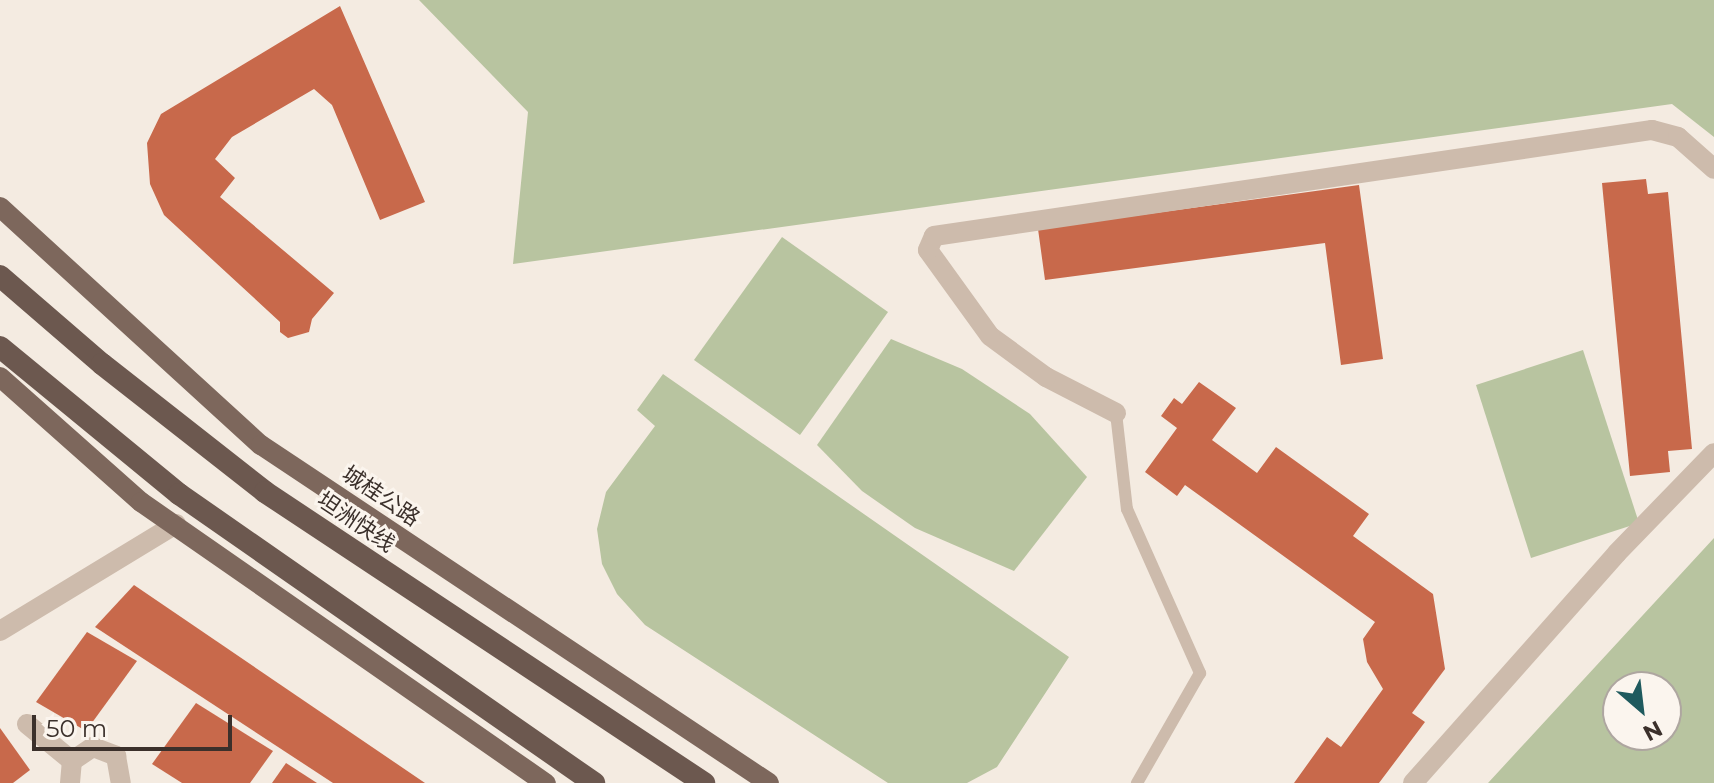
<!DOCTYPE html>
<html>
<head>
<meta charset="utf-8">
<style>
  body { margin:0 }
  #map { position:relative; width:1714px; height:783px; overflow:hidden; background:#f4ebe1; font-family:Montserrat,"Noto Sans SC",sans-serif }
  div>[style] { position:absolute }
  [style*='--x'] { left:calc(var(--x)*1px); top:calc(var(--y)*1px); width:calc(var(--w)*1px); rotate:calc(var(--a)*1deg) }
  .green>* { inset:0; background:#b8c4a0 }
  .building>* { inset:0; background:#c8694b }
  .service>* { height:12px; margin:-6px; padding:0 6px; transform-origin:6px; border-radius:6px; background:#cdbbac }
  .minor>* { height:20px; margin:-10px; padding:0 10px; transform-origin:10px; border-radius:10px; background:#cdbbac }
  .primary>* { height:20px; margin:-10px; padding:0 10px; transform-origin:10px; border-radius:10px; background:#7d675c }
  .trunk>* { height:22px; margin:-11px; padding:0 11px; transform-origin:11px; border-radius:11px; background:#6c584f }
  span { translate:-50% -50%; white-space:nowrap; text-align:center; line-height:1.15; -webkit-text-stroke:6px #fbf5ee; paint-order:stroke }
  .street-label { font-size:22px; color:#3b302b }
  .north { position:absolute; left:1602px; top:671px; width:80px; height:80px; box-sizing:border-box; background:#fbf5ee; border:2px solid #aea6a0; border-radius:50%; rotate:152deg; font-size:22px; font-weight:700; line-height:32px; text-align:center; color:#3b302b }
  .north::after { content:''; display:block; margin:auto; width:28px; height:36px; background:#1f5a5e; clip-path:polygon(50% 0,100% 100%,50% 72%,0 100%) }
  .scale { position:absolute; left:32px; top:715px; width:200px; height:36px; box-sizing:border-box; border:4px solid #3b302b; border-top:0; padding-left:10px; font-size:24px; line-height:28px; white-space:nowrap; color:#3b302b; -webkit-text-stroke:6px #fbf5ee; paint-order:stroke }
</style>
</head>
<body>
<div id="map">
  <div class="green">
    <div style="clip-path:polygon(419px 0,1714px 0,1714px 137px,1672px 104px,513px 264px,528px 112px)"></div>
    <div style="clip-path:polygon(782px 237px,888px 312px,800px 435px,694px 360px)"></div>
    <div style="clip-path:polygon(891px 339px,962px 369px,1030px 414px,1087px 477px,1014px 571px,915px 528px,862px 491px,817px 445px)"></div>
    <div style="clip-path:polygon(1583px 350px,1639px 523px,1531px 558px,1476px 385px)"></div>
    <div style="clip-path:polygon(663px 374px,1069px 657px,997px 767px,967px 783px,888px 783px,645px 625px,617px 594px,602px 564px,597px 529px,606px 492px,655px 426px,637px 410px)"></div>
    <div style="clip-path:polygon(evenodd,1714px 538px,1714px 783px,1488px 783px,1714px 538px,1618px 687px,1666px 687px,1666px 735px,1618px 735px,1618px 687px)"></div>
  </div>
  <div class="building">
    <div style="clip-path:polygon(340px 6px,425px 202px,380px 220px,332px 105px,314px 89px,232px 137px,215px 159px,235px 178px,220px 197px,334px 293px,312px 319px,309px 332px,288px 338px,280px 332px,280px 322px,164px 215px,150px 184px,147px 143px,161px 114px)"></div>
    <div style="clip-path:polygon(1646px 179px,1648px 194px,1668px 192px,1692px 449px,1668px 451px,1670px 472px,1630px 476px,1602px 183px)"></div>
    <div style="clip-path:polygon(1359px 185px,1383px 359px,1341px 365px,1325px 243px,1045px 280px,1038px 229px)"></div>
    <div style="clip-path:polygon(1199px 382px,1236px 408px,1212px 440px,1257px 473px,1276px 447px,1369px 514px,1353px 536px,1433px 594px,1445px 669px,1412px 713px,1425px 722px,1379px 783px,1294px 783px,1327px 737px,1341px 747px,1383px 689px,1367px 662px,1363px 639px,1375px 622px,1185px 485px,1177px 496px,1145px 472px,1177px 428px,1161px 416px,1174px 398px,1182px 404px)"></div>
    <div style="clip-path:polygon(134px 585px,425px 783px,333px 783px,95px 627px)"></div>
    <div style="clip-path:polygon(87px 632px,137px 661px,86px 731px,36px 702px)"></div>
    <div style="clip-path:polygon(196px 703px,273px 751px,250px 783px,182px 783px,152px 764px)"></div>
    <div style="clip-path:polygon(0 728px,30px 770px,13px 783px,0 783px)"></div>
    <div style="clip-path:polygon(286px 763px,317px 783px,272px 783px)"></div>
  </div>
  <div class="service">
    <div style="--x:1116;--y:413;--w:97;--a:83.5"></div>
    <div style="--x:1127;--y:509;--w:180;--a:66"></div>
    <div style="--x:1200;--y:673;--w:127;--a:119.8"></div>
  </div>
  <div class="minor">
    <div style="--x:1116;--y:413;--w:79;--a:-152.8"></div>
    <div style="--x:1046;--y:377;--w:69;--a:-143.8"></div>
    <div style="--x:990;--y:336;--w:106;--a:-125.8"></div>
    <div style="--x:928;--y:250;--w:15;--a:-67"></div>
    <div style="--x:934;--y:236;--w:726;--a:-8.4"></div>
    <div style="--x:1652;--y:130;--w:27;--a:15"></div>
    <div style="--x:1678;--y:137;--w:48;--a:41.6"></div>
    <div style="--x:0;--y:631;--w:206;--a:-31.3"></div>
    <div style="--x:27;--y:724;--w:58;--a:39.4"></div>
    <div style="--x:70;--y:783;--w:22;--a:-85"></div>
    <div style="--x:72;--y:761;--w:25;--a:-34"></div>
    <div style="--x:93;--y:747;--w:25;--a:21"></div>
    <div style="--x:116;--y:756;--w:27;--a:80"></div>
    <div style="--x:1413;--y:783;--w:307;--a:-48.4"></div>
    <div style="--x:1617;--y:553;--w:139;--a:-45.9"></div>
  </div>
  <div class="primary">
    <div style="--x:0;--y:207;--w:353;--a:42.4"></div>
    <div style="--x:261;--y:445;--w:610;--a:33.64"></div>
    <div style="--x:0;--y:377;--w:188;--a:41.6"></div>
    <div style="--x:141;--y:502;--w:493;--a:34.8"></div>
  </div>
  <div class="trunk">
    <div style="--x:0;--y:276;--w:135;--a:40.8"></div>
    <div style="--x:102;--y:364;--w:207;--a:38.1"></div>
    <div style="--x:265;--y:492;--w:527;--a:33.54"></div>
    <div style="--x:0;--y:347;--w:232;--a:39.4"></div>
    <div style="--x:179;--y:494;--w:506;--a:34.85"></div>
  </div>
  <div class="street-label">
    <span style="left:381px;top:496px;rotate:34deg">城桂公路</span>
    <span style="left:356px;top:522px;rotate:34deg">坦洲快线</span>
  </div>
  <div class="north">N</div>
  <div class="scale">50 m</div>
</div>
</body>
</html>
